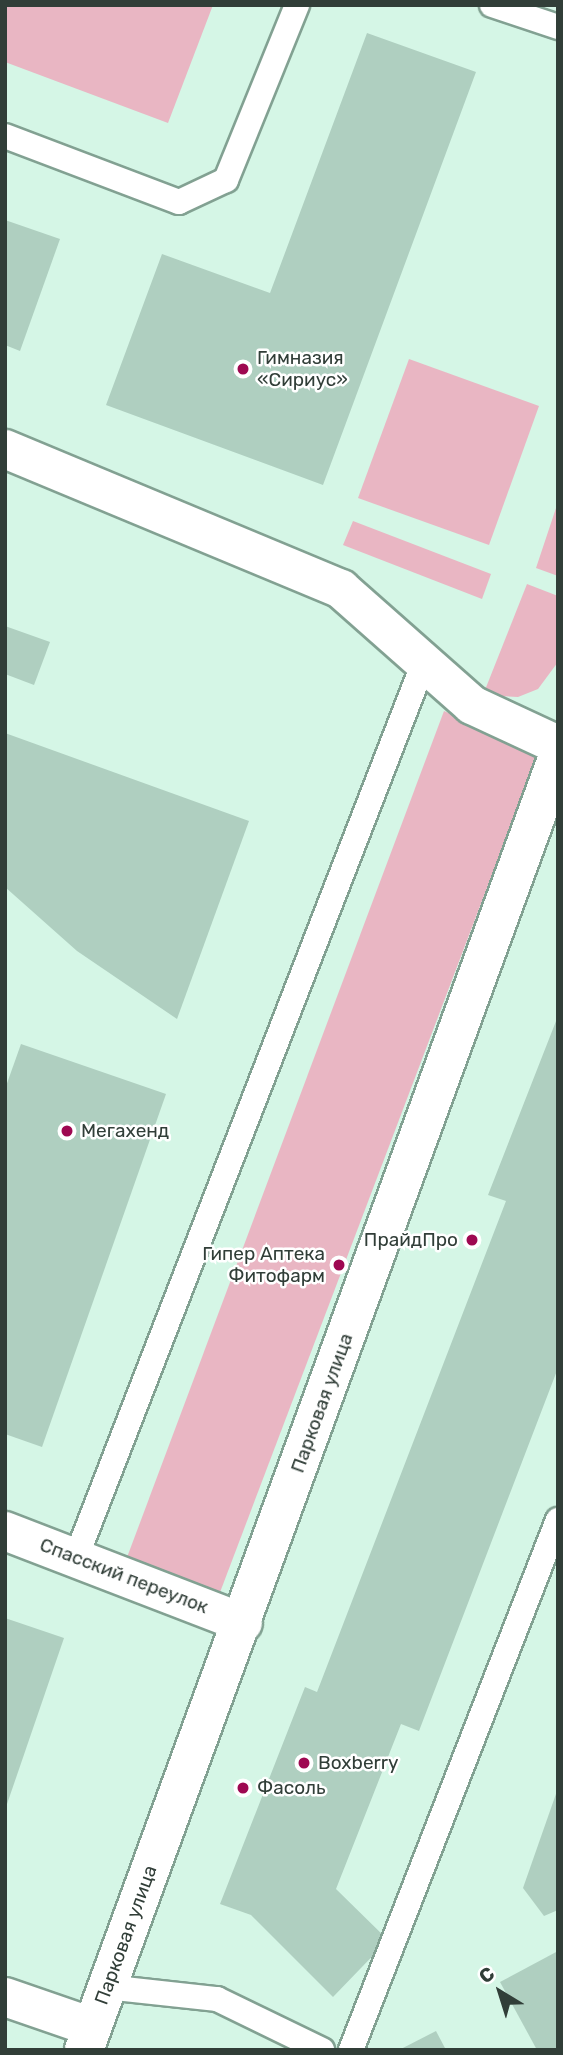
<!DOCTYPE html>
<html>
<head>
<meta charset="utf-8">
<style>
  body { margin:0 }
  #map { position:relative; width:563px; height:2055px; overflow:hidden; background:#d5f6e6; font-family:Rubik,sans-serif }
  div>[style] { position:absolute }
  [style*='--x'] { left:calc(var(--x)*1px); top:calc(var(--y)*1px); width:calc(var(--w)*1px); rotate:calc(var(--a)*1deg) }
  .green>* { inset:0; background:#e9b6c3 }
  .building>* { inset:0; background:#afcfc0 }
  .roads { filter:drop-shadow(2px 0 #82a192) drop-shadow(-2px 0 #82a192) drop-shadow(0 2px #82a192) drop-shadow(0 -2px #82a192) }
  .lane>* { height:24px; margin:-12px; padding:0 12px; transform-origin:12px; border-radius:12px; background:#fff }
  .street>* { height:38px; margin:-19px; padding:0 19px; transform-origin:19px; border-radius:19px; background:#fff }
  .dots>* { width:19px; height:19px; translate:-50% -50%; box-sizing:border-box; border:4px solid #fff; border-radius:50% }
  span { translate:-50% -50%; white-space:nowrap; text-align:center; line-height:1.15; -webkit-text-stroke:5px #fff; paint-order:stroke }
  .poi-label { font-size:19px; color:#313e38 }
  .left { translate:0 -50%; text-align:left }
  .right { translate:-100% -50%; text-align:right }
  .street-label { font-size:19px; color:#313e38 }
  .frame { position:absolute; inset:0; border:7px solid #313e38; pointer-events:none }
  .north { position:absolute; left:465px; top:1957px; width:70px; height:70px; -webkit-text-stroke:5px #fff; paint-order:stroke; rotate:322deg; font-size:19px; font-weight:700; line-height:28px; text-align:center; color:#313e38 }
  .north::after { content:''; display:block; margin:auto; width:24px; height:32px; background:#313e38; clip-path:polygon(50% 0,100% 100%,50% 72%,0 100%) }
</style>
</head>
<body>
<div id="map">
  <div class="green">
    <div style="clip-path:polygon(5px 5px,213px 5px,168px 123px,5px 62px)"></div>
    <div style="clip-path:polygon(409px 359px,539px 406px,489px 545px,358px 498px)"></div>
    <div style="clip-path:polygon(558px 502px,558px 576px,536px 568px)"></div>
    <div style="clip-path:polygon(353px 521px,491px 574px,482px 599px,343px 545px)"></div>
    <div style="clip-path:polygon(527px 584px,558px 596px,558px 662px,538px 689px,518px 697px,483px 695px)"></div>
    <div style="clip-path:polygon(444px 711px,538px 753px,219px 1595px,126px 1560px)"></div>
  </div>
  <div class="building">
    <div style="clip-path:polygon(367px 33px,476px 72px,323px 485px,106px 405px,162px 254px,270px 293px)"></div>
    <div style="clip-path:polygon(5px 220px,60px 239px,20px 351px,5px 345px)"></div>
    <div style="clip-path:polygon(5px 626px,50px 642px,34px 685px,5px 674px)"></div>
    <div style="clip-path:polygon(5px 733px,249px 821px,177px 1019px,77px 951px,5px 887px)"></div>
    <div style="clip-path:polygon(558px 1016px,558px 1368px,419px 1731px,401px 1724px,336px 1889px,388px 1940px,333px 1997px,251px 1915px,220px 1904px,305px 1687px,317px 1692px,506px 1201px,488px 1195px)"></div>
    <div style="clip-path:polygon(21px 1044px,166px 1094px,42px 1447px,5px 1434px,5px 1089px)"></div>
    <div style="clip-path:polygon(5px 1618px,64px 1638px,6px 1807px,5px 1807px)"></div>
    <div style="clip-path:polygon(557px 1791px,558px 1910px,544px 1916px,523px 1888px)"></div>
    <div style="clip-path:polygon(558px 1951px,558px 2050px,537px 2050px,500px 1982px)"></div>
    <div style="clip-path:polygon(436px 2031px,446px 2050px,399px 2050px)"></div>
  </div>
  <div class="roads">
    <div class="lane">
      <div style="--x:492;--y:5;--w:70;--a:18.4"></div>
      <div style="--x:5;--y:136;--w:186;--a:20.8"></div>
      <div style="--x:179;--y:202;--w:52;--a:-25.1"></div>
      <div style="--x:226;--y:180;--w:189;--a:-67.9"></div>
      <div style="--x:77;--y:1555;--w:955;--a:-68.76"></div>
      <div style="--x:106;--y:1987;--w:112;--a:6.2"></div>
      <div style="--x:217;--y:1999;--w:117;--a:25.9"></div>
      <div style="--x:351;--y:2050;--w:569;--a:-68.67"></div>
    </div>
    <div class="street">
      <div style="--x:5;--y:449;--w:364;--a:22.6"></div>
      <div style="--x:341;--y:589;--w:175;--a:41.5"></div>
      <div style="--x:472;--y:705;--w:95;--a:24.9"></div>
      <div style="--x:5;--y:1531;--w:255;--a:21.1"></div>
      <div style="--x:5;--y:1997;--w:92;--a:19"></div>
      <div style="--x:84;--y:2050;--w:1378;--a:-69.88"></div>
    </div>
  </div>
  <div class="dots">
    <div style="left:243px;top:369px;background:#9e0851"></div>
    <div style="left:67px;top:1131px;background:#9e0851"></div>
    <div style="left:472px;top:1240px;background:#9e0851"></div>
    <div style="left:339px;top:1265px;background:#9e0851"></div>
    <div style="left:304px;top:1763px;background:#9e0851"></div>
    <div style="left:243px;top:1788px;background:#9e0851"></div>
  </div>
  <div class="poi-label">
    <span class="left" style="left:257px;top:369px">Гимназия<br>«Сириус»</span>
    <span class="left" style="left:81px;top:1131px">Мегахенд</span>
    <span class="right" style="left:458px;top:1240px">ПрайдПро</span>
    <span class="right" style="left:325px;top:1265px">Гипер Аптека<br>Фитофарм</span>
    <span class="left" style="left:318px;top:1763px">Boxberry</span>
    <span class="left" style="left:257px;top:1788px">Фасоль</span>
  </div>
  <div class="street-label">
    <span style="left:322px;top:1403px;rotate:-70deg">Парковая улица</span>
    <span style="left:124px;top:1576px;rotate:21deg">Спасский переулок</span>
    <span style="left:126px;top:1935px;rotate:-70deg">Парковая улица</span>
  </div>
  <div class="frame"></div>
  <div class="north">С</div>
</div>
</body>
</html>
